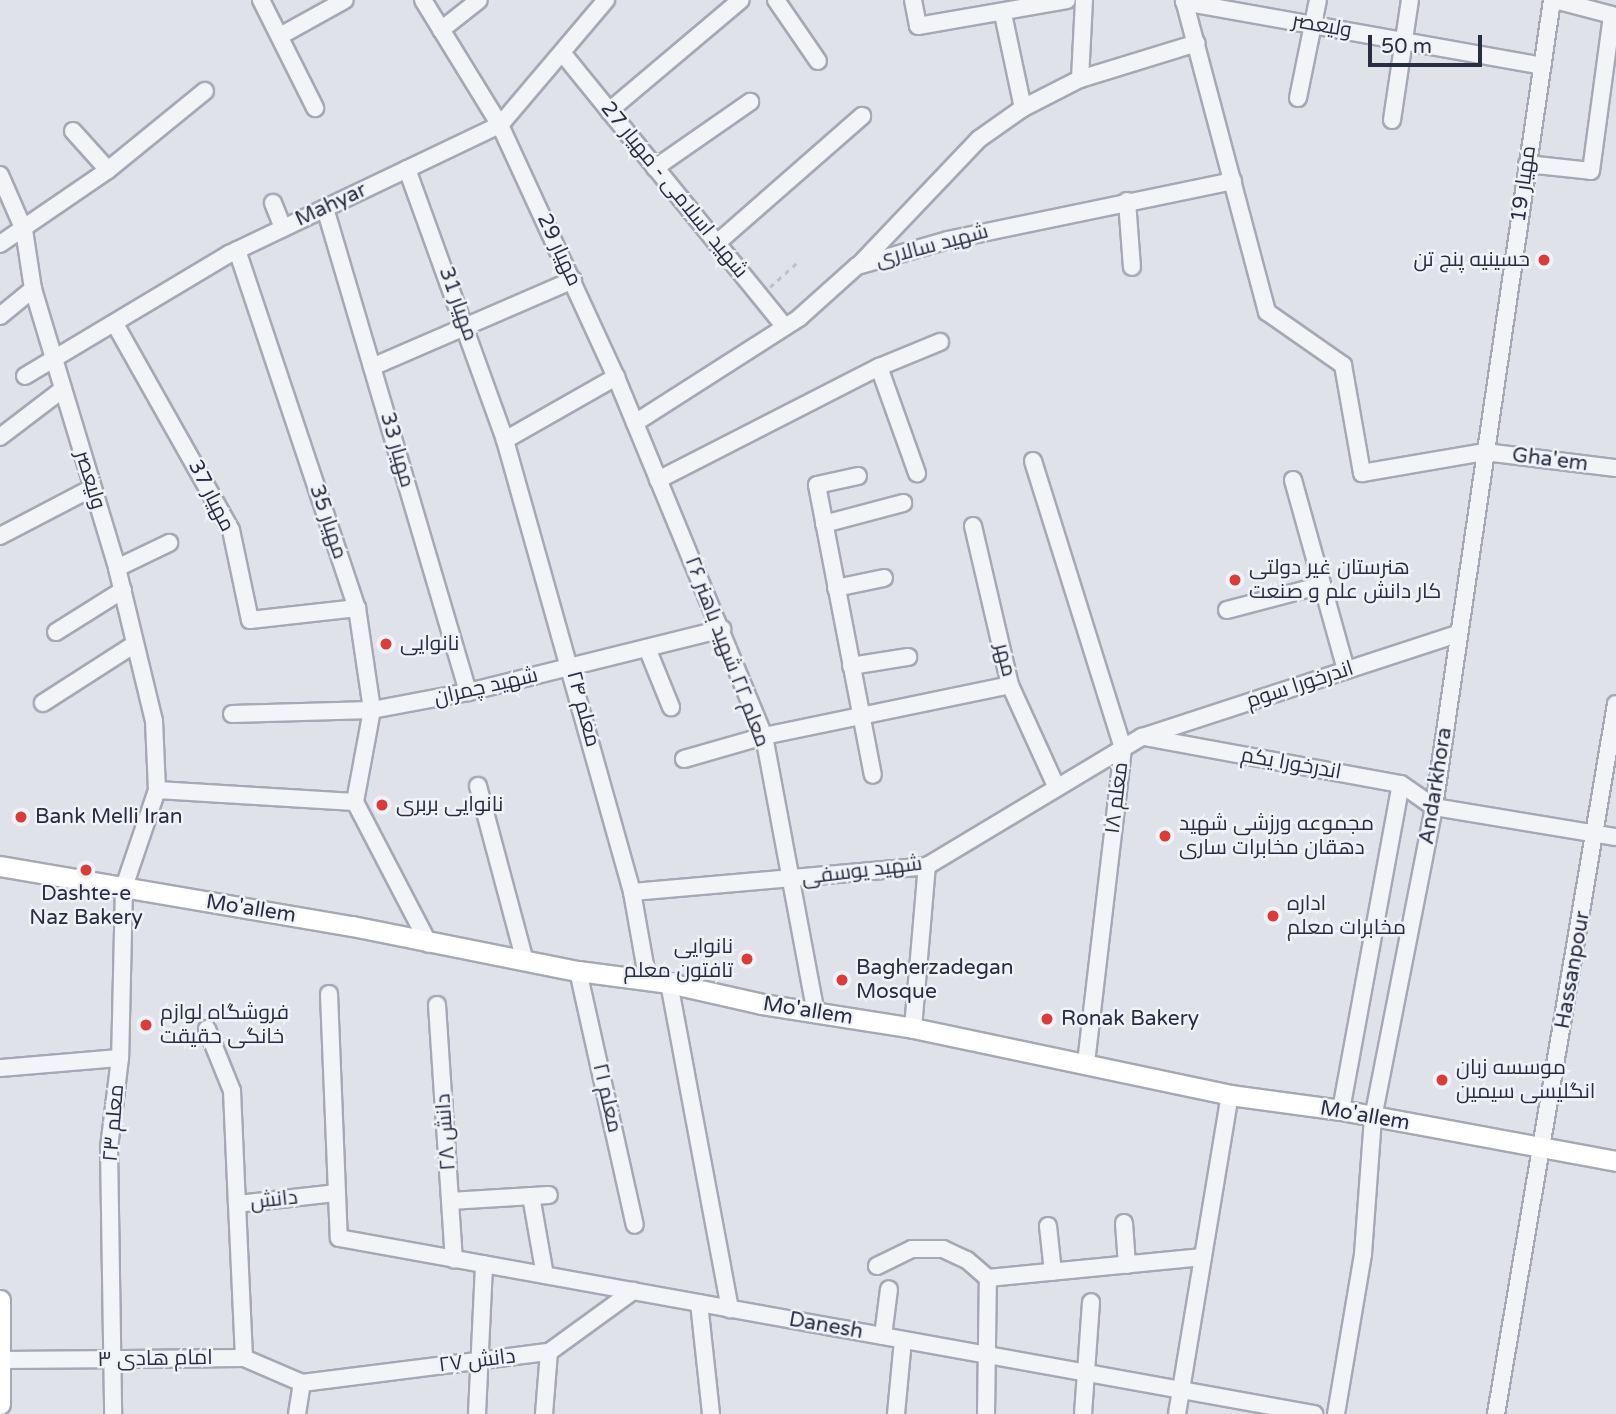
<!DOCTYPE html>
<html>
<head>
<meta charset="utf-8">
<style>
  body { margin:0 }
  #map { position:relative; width:1616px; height:1414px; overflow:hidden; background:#e0e2ea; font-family:"Varela Round",Cairo,sans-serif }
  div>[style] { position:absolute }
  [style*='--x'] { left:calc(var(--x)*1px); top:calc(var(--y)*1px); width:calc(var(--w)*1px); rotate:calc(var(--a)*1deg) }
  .path>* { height:2.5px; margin-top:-1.25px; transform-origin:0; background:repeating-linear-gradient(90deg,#bec0c9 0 5px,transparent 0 10px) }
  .roads { filter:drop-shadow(2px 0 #a5a8b5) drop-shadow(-2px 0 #a5a8b5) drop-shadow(0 2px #a5a8b5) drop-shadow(0 -2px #a5a8b5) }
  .minor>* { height:16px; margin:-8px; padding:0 8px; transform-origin:8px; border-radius:8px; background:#f3f4f8 }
  .major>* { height:19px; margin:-9.5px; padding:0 9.5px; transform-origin:9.5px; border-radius:9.5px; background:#fff }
  .dots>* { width:19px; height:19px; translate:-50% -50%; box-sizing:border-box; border:4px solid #f0f2f7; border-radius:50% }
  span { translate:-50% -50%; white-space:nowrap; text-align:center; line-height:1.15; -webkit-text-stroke:5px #f0f2f7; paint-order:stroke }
  .street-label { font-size:21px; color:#272d43 }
  .poi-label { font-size:21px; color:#272d43 }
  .right { translate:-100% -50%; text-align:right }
  .left { translate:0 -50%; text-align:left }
  .scale { position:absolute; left:1368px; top:35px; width:114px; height:32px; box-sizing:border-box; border:4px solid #272d43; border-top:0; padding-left:9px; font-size:21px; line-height:24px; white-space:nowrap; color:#272d43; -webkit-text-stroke:5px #f0f2f7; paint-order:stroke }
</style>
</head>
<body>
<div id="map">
  <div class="path">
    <div style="--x:770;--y:287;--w:38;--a:-42"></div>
  </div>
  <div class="roads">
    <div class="minor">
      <div style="--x:261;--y:0;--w:121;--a:63.4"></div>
      <div style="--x:423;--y:0;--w:147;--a:58.4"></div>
      <div style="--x:500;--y:125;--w:277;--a:65.3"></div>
      <div style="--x:776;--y:0;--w:74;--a:55.5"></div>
      <div style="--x:913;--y:0;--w:26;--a:79"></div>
      <div style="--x:918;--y:26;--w:151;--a:-9.9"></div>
      <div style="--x:1184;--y:0;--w:323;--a:75.1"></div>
      <div style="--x:1267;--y:312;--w:93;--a:34.9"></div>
      <div style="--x:1343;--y:365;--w:110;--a:80"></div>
      <div style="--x:1362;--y:473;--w:125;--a:-9.7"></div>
      <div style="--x:1485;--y:452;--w:132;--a:7"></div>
      <div style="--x:1184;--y:2;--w:364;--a:10.1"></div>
      <div style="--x:1003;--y:14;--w:96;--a:78"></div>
      <div style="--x:441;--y:30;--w:48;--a:-38.3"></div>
      <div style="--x:280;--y:36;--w:74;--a:-29"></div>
      <div style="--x:564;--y:55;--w:349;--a:50.9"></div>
      <div style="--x:1080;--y:79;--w:79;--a:-87.1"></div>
      <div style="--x:1298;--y:98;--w:100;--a:-78.5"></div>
      <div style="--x:609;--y:111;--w:172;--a:-40.1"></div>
      <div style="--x:1392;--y:120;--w:121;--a:-81.5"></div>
      <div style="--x:73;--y:131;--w:52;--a:48.1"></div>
      <div style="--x:1527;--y:164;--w:64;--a:6.2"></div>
      <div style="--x:1591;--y:171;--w:157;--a:-82.3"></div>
      <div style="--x:1612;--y:15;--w:59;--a:-165.3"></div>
      <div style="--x:655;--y:168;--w:116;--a:-34.8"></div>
      <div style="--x:407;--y:169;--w:288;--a:70.1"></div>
      <div style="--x:505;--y:440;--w:470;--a:74.3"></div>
      <div style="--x:632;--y:892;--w:91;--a:79.9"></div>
      <div style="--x:0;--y:175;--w:60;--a:66.4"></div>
      <div style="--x:24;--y:230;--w:60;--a:81.3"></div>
      <div style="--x:33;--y:289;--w:291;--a:73.2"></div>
      <div style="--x:117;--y:568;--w:157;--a:76.4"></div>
      <div style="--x:154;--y:721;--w:69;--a:87.5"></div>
      <div style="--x:157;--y:790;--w:102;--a:108.8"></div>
      <div style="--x:124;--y:887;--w:171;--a:91.3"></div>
      <div style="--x:120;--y:1058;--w:91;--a:97"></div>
      <div style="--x:109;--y:1148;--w:266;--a:89.1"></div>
      <div style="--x:1127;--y:201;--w:66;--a:85.7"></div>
      <div style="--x:273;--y:203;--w:27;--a:68"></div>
      <div style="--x:325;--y:208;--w:505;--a:73.54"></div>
      <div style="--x:717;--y:243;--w:193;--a:-41.2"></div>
      <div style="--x:0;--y:244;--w:131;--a:-34.4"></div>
      <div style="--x:108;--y:170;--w:125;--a:-39.2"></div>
      <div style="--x:237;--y:250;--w:378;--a:71.5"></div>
      <div style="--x:357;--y:608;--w:103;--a:81.6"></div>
      <div style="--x:372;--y:710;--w:94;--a:100.5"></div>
      <div style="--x:859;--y:265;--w:174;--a:-46.4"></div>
      <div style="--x:979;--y:139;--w:54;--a:-35.2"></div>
      <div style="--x:1023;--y:108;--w:64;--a:-27"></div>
      <div style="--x:1080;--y:79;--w:122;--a:-17.1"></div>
      <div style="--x:0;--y:316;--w:43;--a:-39.3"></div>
      <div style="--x:115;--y:324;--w:236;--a:60.6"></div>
      <div style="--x:231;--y:530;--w:92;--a:78.1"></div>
      <div style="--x:250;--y:620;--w:108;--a:-6.4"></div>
      <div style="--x:372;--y:367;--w:219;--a:-23.4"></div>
      <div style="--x:879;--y:367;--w:113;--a:70.3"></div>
      <div style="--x:25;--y:376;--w:238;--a:-30.9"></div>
      <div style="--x:229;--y:254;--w:300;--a:-25.5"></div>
      <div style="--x:500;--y:125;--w:164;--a:-49.7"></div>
      <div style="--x:635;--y:423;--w:195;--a:-32.6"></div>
      <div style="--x:799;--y:318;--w:78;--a:-41.9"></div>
      <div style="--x:857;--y:266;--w:95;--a:-15.9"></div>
      <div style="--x:948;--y:240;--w:291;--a:-11.7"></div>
      <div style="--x:0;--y:437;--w:79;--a:-37.3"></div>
      <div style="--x:505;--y:440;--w:128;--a:-29.6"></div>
      <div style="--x:616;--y:377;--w:388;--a:67.6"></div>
      <div style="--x:764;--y:736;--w:282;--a:79.4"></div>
      <div style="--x:1033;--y:461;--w:301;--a:72.6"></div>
      <div style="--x:1123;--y:748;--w:318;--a:96.7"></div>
      <div style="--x:858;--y:476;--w:42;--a:167.6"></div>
      <div style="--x:817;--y:485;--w:295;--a:79.1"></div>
      <div style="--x:658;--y:480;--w:248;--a:-27.1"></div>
      <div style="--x:879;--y:367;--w:66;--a:-22.3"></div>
      <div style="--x:1293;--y:480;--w:197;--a:74.4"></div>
      <div style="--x:824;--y:524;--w:82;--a:-14.9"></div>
      <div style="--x:973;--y:526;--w:163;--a:76.9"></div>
      <div style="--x:1010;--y:685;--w:113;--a:65.5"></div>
      <div style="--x:0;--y:536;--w:104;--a:-27.6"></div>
      <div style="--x:117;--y:568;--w:58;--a:-25.7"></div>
      <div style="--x:836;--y:588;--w:49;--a:-11.8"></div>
      <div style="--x:1227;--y:610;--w:98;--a:-14.7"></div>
      <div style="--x:56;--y:632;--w:79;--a:-32.1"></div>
      <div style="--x:647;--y:648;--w:64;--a:67.9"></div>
      <div style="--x:851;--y:666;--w:58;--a:-9"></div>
      <div style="--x:43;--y:703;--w:109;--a:-32.7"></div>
      <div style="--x:232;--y:714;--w:140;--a:-1.6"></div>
      <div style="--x:372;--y:710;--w:98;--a:-10.6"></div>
      <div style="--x:468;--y:692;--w:262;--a:-13.9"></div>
      <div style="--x:1144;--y:737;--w:261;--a:10.4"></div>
      <div style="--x:1401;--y:784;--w:40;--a:34.9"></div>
      <div style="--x:1434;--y:807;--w:184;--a:9.4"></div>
      <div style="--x:684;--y:759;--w:83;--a:-16"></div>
      <div style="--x:764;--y:736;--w:251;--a:-11.7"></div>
      <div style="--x:478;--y:786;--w:181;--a:75"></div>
      <div style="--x:157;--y:790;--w:198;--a:3.5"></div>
      <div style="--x:355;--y:802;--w:160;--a:62.5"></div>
      <div style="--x:632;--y:892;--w:296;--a:-5"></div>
      <div style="--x:927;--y:866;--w:251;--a:-31"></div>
      <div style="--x:1142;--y:737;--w:332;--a:-18.1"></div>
      <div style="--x:578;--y:971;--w:260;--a:77.4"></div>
      <div style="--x:669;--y:983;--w:332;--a:79.4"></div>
      <div style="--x:329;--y:994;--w:244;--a:87.7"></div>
      <div style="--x:339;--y:1238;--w:991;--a:10.23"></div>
      <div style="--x:437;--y:1005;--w:255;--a:86.2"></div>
      <div style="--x:913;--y:1028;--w:163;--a:-85.1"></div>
      <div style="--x:207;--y:1029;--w:67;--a:68"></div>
      <div style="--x:232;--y:1091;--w:113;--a:87.5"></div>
      <div style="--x:0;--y:1068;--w:120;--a:-4.8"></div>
      <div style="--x:1341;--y:1110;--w:331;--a:-79.6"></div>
      <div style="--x:531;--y:1196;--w:80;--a:80"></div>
      <div style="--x:450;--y:1201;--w:99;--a:-3.5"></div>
      <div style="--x:1124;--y:1223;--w:42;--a:85.9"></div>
      <div style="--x:1048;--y:1226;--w:46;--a:83.8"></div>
      <div style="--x:877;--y:1266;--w:39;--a:-26"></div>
      <div style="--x:912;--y:1249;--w:31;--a:0"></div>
      <div style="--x:943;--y:1249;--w:26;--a:25"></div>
      <div style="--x:967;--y:1260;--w:28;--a:41"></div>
      <div style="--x:988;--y:1278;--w:216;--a:-5.6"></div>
      <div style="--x:699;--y:1303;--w:112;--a:83.8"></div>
      <div style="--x:883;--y:1336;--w:47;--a:-82.7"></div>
      <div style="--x:244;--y:1358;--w:154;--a:-92.6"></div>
      <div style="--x:237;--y:1204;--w:100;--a:-6.3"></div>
      <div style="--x:3;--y:1360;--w:241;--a:-0.5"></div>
      <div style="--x:244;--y:1358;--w:63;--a:23.3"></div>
      <div style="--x:302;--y:1383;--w:249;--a:-7.2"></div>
      <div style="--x:549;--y:1352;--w:104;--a:-36"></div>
      <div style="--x:297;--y:1414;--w:31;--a:-81"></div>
      <div style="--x:477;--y:1414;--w:150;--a:-87.3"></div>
      <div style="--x:544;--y:1414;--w:62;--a:-85.4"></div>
      <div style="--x:896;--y:1414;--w:74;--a:-84.6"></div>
      <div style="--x:986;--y:1414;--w:136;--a:-89.2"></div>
      <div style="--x:1083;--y:1414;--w:112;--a:-85.9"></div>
      <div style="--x:1177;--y:1414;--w:323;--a:-80.6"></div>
      <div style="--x:1336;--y:1414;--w:162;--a:-80.4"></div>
      <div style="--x:1363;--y:1254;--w:136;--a:-85.8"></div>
      <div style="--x:1373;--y:1118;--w:317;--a:-78.9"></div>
      <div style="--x:1434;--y:807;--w:816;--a:-81.68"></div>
      <div style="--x:1496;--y:1414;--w:720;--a:-80.41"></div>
    </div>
    <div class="major">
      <div style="--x:0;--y:866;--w:357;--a:9.7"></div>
      <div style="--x:352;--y:926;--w:230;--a:11.3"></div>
      <div style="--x:578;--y:971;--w:92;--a:7.5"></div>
      <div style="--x:669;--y:983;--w:95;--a:12.7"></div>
      <div style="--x:762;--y:1004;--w:153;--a:9"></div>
      <div style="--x:913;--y:1028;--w:324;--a:11.9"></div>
      <div style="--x:1230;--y:1095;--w:112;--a:7.7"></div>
      <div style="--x:1341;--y:1110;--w:280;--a:10.5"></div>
      <div style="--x:0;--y:1300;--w:104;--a:90"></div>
    </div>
  </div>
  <div class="dots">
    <div style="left:1544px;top:260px;background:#d93d3b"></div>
    <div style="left:1235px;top:580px;background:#d93d3b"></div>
    <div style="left:386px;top:644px;background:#d93d3b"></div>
    <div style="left:382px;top:805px;background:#d93d3b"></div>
    <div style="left:21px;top:817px;background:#d93d3b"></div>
    <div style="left:1165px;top:836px;background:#d93d3b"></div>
    <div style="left:86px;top:870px;background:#d93d3b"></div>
    <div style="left:1273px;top:916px;background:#d93d3b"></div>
    <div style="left:747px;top:959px;background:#d93d3b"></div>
    <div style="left:842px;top:980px;background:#d93d3b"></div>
    <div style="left:1047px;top:1019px;background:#d93d3b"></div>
    <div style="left:146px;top:1025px;background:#d93d3b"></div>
    <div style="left:1442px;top:1080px;background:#d93d3b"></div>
  </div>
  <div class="street-label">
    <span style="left:1322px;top:26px;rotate:10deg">ولیعصر</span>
    <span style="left:1524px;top:184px;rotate:-82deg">مهیار 19</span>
    <span style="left:674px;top:190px;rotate:51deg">شهید اسلامی - مهیار 27</span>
    <span style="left:331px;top:205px;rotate:-25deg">Mahyar</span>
    <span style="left:932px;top:246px;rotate:-15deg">شهید سالاری</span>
    <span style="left:559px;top:250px;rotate:65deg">مهیار 29</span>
    <span style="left:458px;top:304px;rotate:70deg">مهیار 31</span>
    <span style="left:397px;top:450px;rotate:74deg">مهیار 33</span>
    <span style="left:1550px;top:460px;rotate:7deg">Gha'em</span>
    <span style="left:90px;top:480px;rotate:73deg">ولیعصر</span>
    <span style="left:211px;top:496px;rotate:63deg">مهیار 37</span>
    <span style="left:328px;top:522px;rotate:71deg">مهیار 35</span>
    <span style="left:727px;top:652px;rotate:69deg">معلم ۲۲ شهید باهنر ۲۶</span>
    <span style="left:1005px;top:660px;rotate:76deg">مهر</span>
    <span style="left:1300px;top:685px;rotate:-18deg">اندرخورا سوم</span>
    <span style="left:486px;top:687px;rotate:-13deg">شهید چمران</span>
    <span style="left:583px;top:709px;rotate:75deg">معلم ۲۴</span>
    <span style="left:1291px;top:764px;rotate:10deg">اندرخورا یکم</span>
    <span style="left:1436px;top:786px;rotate:-81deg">Andarkhora</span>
    <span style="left:1117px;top:798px;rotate:-83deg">معلم ۱۸</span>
    <span style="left:862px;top:871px;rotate:-7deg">شهید یوسفی</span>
    <span style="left:251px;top:909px;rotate:9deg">Mo'allem</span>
    <span style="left:1573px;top:970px;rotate:-80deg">Hassanpour</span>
    <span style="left:808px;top:1011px;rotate:9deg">Mo'allem</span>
    <span style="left:607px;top:1098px;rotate:77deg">معلم ۲۱</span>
    <span style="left:1365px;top:1116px;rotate:10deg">Mo'allem</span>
    <span style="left:114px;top:1123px;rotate:-85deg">معلم ۲۳</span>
    <span style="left:446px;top:1132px;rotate:-94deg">دانش ۲۸</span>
    <span style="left:274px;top:1200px;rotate:-6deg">دانش</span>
    <span style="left:826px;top:1326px;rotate:10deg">Danesh</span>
    <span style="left:155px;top:1359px;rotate:-1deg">امام هادی ٣</span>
    <span style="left:477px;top:1361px;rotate:-7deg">دانش ۲۷</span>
  </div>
  <div class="poi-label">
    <span class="right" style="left:1530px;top:260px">حسینیه پنج تن</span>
    <span class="left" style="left:1249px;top:580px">هنرستان غیر دولتی<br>کار دانش علم و صنعت</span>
    <span class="left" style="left:400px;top:644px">نانوایی</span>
    <span class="left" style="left:396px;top:805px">نانوایی بربری</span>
    <span class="left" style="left:35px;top:817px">Bank Melli Iran</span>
    <span class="left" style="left:1179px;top:836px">مجموعه ورزشی شهید<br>دهقان مخابرات ساری</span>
    <span style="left:86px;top:906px">Dashte-e<br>Naz Bakery</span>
    <span class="left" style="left:1287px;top:916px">اداره<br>مخابرات معلم</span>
    <span class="right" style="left:733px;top:959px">نانوایی<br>تافتون معلم</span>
    <span class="left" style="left:856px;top:980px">Bagherzadegan<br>Mosque</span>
    <span class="left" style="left:160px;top:1025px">فروشگاه لوازم<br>خانگی حقیقت</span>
    <span class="left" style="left:1061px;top:1019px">Ronak Bakery</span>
    <span class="left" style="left:1456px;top:1080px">موسسه زبان<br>انگلیسی سیمین</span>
  </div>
  <div class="scale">50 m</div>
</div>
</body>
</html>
